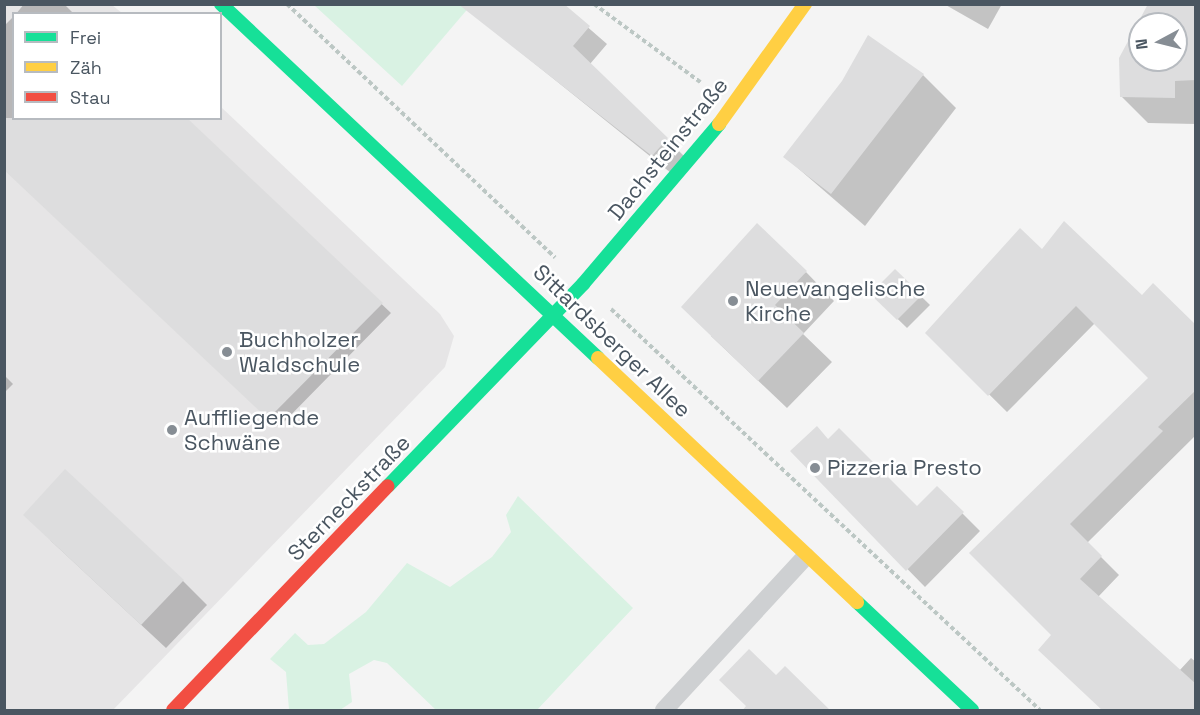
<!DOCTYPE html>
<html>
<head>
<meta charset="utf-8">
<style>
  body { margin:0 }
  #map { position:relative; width:1200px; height:715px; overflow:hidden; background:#f4f4f4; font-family:"Space Grotesk",sans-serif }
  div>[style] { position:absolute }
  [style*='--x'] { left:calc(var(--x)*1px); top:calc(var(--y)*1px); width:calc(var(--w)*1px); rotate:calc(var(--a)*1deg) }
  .education>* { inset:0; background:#e6e5e6 }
  .green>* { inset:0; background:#d9f2e3 }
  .shadow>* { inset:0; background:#0003 }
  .building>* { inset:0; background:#ddddde }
  .path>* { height:4px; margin-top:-2px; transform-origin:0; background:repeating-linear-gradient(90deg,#bcc7c4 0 4.5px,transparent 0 7.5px) }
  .lane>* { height:18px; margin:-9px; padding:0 9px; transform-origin:9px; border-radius:9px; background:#ced0d2 }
  .fast>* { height:14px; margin:-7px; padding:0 7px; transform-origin:7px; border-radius:7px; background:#16e098 }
  .slow>* { height:14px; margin:-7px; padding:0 7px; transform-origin:7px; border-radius:7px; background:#ffcf43 }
  .jam>* { height:14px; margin:-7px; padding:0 7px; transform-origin:7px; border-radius:7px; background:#f24e42 }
  .dots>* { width:16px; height:16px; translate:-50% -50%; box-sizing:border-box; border:3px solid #fff; border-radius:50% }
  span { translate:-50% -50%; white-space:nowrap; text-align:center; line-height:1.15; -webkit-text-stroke:5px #fff; paint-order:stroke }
  .street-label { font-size:22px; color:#4a5661 }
  .poi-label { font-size:22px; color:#4a5661 }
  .left { translate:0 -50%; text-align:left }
  .frame { position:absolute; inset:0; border:6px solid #4a5661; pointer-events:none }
  .legend { position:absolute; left:12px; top:12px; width:210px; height:108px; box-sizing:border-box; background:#fff; border:2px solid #b7bbc0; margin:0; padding:8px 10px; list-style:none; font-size:18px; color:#4a5661 }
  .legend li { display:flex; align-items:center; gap:12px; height:30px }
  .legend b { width:30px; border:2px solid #b7bbc0 }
  .north { position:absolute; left:1128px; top:12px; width:60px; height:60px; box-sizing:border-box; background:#fff; border:2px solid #b7bbc0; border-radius:50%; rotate:263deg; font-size:16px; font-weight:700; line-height:24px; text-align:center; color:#4a5661 }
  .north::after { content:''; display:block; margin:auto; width:21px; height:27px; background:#868d94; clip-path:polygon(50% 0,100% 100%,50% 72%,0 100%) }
</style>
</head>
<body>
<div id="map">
  <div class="education">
    <div style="clip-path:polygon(4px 5px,112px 5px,122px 13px,14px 14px,14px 118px,220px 118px,221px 107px,440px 314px,454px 336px,445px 367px,113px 710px,5px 710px)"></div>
  </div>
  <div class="green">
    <div style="clip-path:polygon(314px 5px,471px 5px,402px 86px)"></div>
    <div style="clip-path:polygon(518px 496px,633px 608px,537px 710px,436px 710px,387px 663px,374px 660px,349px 674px,352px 702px,340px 710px,289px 710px,286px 672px,270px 659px,295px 633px,308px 645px,324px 644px,366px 612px,407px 563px,450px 587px,492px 557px,511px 532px,506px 515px)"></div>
  </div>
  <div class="shadow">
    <div style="clip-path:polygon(24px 4px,64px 4px,74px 14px,16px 14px)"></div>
    <div style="clip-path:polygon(561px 4px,607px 44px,590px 64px,685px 157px,671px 173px,484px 23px)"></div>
    <div style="clip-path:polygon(944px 4px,1002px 4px,988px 29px)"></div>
    <div style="clip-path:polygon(evenodd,1150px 4px,1196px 4px,1196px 124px,1148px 123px,1121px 96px,1120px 58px,1150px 4px,1140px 24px,1176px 24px,1176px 60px,1140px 60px,1140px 24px)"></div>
    <div style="clip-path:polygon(14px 16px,14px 118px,185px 118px,391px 313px,279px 427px,4px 169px,4px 26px)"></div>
    <div style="clip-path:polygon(923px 75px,956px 108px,865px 226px,785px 157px)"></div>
    <div style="clip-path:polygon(1042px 251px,1196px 327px,1196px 435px,1087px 543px,1119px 575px,1098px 597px,1179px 671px,1191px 658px,1196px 662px,1196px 710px,1053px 635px,971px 553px,1150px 378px,1095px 323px,1007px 412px,927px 333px)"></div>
    <div style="clip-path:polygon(895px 271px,930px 305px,907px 328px,872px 294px)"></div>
    <div style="clip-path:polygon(806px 272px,834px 301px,803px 334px,832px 362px,787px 408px,711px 336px)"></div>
    <div style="clip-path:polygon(4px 375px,13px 384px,4px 393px)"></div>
    <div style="clip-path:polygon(792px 451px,917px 508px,937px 488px,980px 531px,925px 587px)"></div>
    <div style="clip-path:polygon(50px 540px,183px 581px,207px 605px,166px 648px)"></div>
  </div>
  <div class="building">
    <div style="clip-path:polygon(458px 4px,564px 4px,590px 26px,573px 46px,668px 138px,652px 156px)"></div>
    <div style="clip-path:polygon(evenodd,1148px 4px,1196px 4px,1196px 80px,1175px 81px,1175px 98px,1120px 97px,1119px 58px,1148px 4px,1140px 24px,1176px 24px,1176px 60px,1140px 60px,1140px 24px)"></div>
    <div style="clip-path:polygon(868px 35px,924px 74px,831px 194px,783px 157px,842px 81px)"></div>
    <div style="clip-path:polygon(4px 118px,187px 118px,383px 303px,268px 419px,4px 170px)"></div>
    <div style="clip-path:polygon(1064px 221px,1142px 295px,1153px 283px,1196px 325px,1196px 390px,1158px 427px,1163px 431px,1070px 524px,1102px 556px,1080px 579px,1196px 684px,1196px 711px,1103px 711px,1038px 650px,1051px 635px,969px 553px,1148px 378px,1076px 306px,988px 396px,925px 333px,1020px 228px,1042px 249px)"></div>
    <div style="clip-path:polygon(757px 223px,807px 271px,775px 305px,804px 333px,758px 381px,681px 307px)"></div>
    <div style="clip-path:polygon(895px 269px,922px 295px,897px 320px,870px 294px)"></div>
    <div style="clip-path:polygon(817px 426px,828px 439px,839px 428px,917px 506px,937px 486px,964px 512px,906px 571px,790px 451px)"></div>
    <div style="clip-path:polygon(65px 469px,184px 580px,141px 625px,23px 515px)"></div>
    <div style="clip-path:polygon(749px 649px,776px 675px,785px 666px,831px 711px,742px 711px,746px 706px,719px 680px)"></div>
  </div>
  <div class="path">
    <div style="--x:287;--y:4;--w:369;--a:43.4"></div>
    <div style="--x:594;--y:4;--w:132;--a:36.3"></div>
    <div style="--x:611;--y:309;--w:587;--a:43.07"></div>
  </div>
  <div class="lane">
    <div style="--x:664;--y:710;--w:209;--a:-47.3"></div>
  </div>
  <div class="fast">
    <div style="--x:221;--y:4;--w:517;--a:43.2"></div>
    <div style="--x:388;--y:486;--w:281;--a:-46"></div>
    <div style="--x:583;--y:284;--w:210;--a:-49.6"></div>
    <div style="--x:857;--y:602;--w:158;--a:43.2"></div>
  </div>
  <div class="slow">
    <div style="--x:719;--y:124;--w:148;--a:-54.4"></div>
    <div style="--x:598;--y:358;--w:356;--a:43.3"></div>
  </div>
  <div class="jam">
    <div style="--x:173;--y:710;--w:310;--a:-46.2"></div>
  </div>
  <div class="dots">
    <div style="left:733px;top:301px;background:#868d94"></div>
    <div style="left:227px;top:352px;background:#868d94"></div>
    <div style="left:172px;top:430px;background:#868d94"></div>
    <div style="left:815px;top:468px;background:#868d94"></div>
  </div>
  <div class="street-label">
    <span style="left:668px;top:149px;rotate:-51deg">Dachsteinstraße</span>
    <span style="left:612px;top:341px;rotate:44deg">Sittardsberger Allee</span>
    <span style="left:349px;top:498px;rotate:-46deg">Sterneckstraße</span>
  </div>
  <div class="poi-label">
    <span class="left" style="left:745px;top:301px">Neuevangelische<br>Kirche</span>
    <span class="left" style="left:239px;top:352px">Buchholzer<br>Waldschule</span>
    <span class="left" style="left:184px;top:430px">Auffliegende<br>Schwäne</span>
    <span class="left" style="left:827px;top:468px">Pizzeria Presto</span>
  </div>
  <div class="frame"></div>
  <ul class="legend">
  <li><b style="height:8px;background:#16e098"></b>Frei</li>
  <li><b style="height:8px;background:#ffcf43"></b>Zäh</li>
  <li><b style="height:8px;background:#f24e42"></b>Stau</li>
  </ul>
  <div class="north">N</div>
</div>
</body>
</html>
